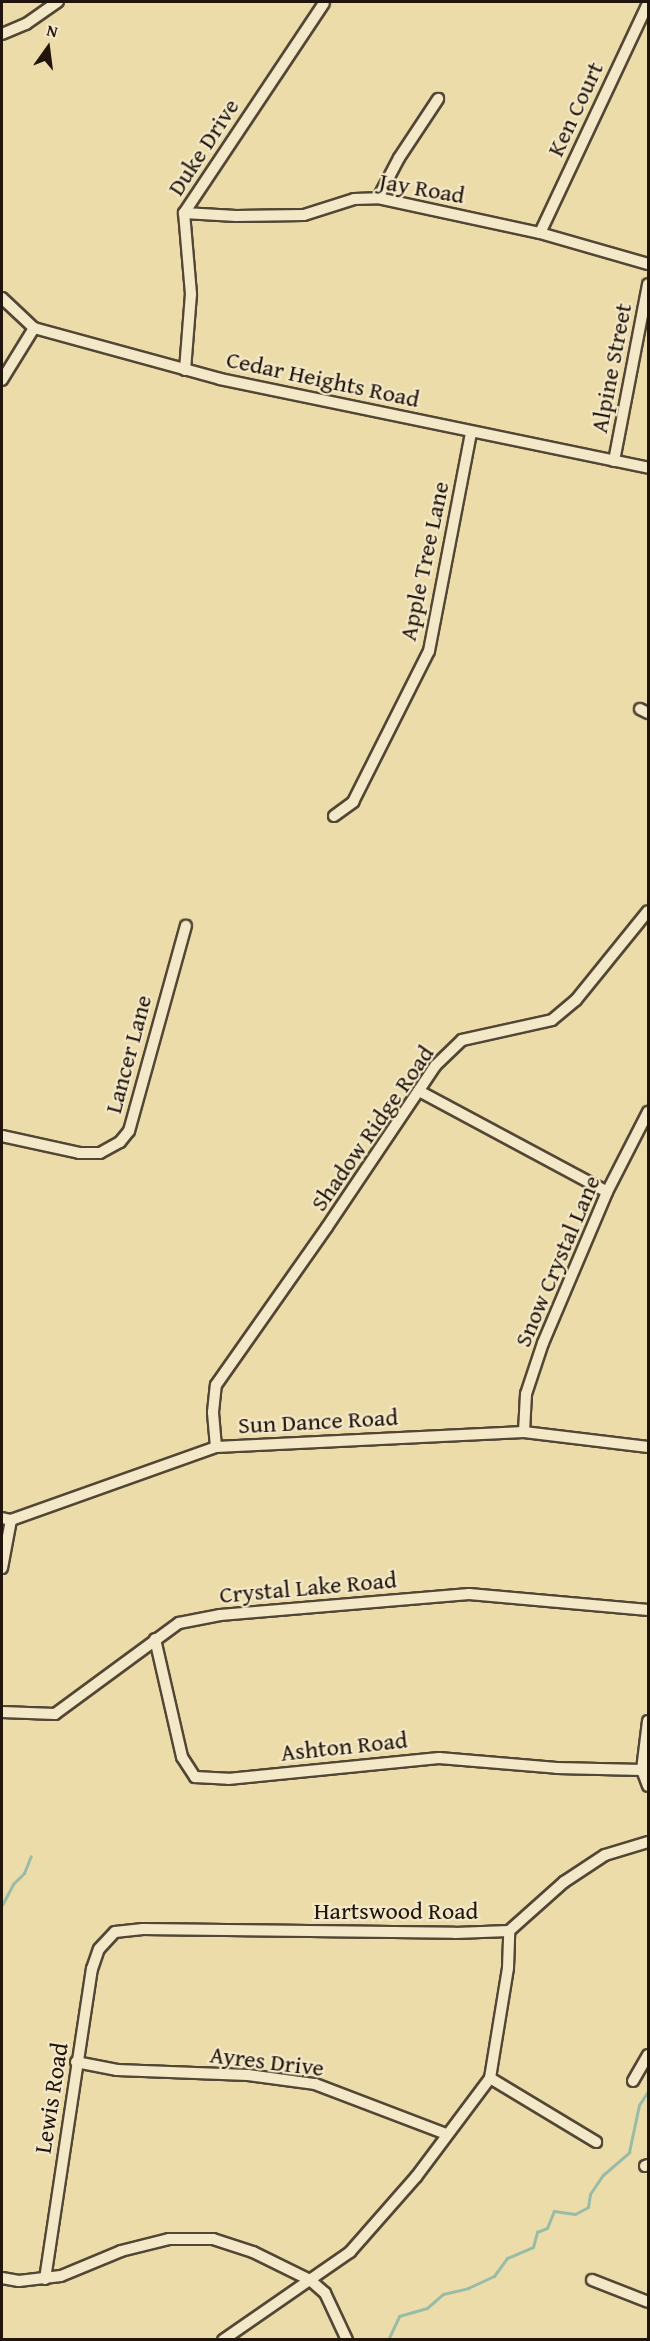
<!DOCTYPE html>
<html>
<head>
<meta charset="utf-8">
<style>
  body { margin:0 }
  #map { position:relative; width:650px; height:2341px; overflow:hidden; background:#ecdcaa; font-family:"Gentium Book Plus",serif }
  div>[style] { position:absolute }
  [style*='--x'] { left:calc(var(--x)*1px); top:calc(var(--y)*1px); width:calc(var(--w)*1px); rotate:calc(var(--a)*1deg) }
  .stream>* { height:3px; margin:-1.5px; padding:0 1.5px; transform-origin:1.5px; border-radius:1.5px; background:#99bca8 }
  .roads { filter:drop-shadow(2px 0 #534634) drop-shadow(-2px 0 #534634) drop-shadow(0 2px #534634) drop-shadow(0 -2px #534634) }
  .street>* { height:10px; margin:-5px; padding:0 5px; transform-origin:5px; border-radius:5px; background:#f3e8c8 }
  span { translate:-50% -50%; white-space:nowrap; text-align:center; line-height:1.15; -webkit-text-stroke:4.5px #f3e8c8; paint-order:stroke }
  .street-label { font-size:24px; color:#20140d }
  .frame { position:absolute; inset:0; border:3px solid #20140d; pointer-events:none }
  .north { position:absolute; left:18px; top:18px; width:60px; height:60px; -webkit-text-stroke:4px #f3e8c8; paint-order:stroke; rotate:14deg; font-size:16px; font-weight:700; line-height:24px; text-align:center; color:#20140d }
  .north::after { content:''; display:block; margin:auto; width:21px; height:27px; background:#20140d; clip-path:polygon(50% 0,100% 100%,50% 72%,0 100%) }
</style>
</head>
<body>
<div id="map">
  <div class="stream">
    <div style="--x:2;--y:1905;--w:24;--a:-62"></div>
    <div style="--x:13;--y:1884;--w:16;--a:-45"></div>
    <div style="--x:24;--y:1873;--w:18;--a:-68"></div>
    <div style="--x:388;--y:2340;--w:26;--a:-65"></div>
    <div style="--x:399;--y:2316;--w:29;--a:-16"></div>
    <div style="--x:427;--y:2308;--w:21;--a:-41"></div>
    <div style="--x:443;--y:2294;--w:26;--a:-13"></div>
    <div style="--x:468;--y:2288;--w:29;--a:-25"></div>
    <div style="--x:494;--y:2276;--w:22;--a:-54"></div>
    <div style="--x:507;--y:2258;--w:28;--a:-23"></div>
    <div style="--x:533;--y:2247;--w:16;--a:-75"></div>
    <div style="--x:537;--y:2232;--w:11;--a:-22"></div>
    <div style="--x:547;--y:2228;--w:18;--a:-68"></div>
    <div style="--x:554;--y:2211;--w:21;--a:8"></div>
    <div style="--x:575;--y:2214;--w:15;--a:-28"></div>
    <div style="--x:588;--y:2207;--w:13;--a:-81"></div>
    <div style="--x:590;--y:2194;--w:23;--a:-56"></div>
    <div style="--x:603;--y:2175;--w:35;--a:-41"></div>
    <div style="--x:629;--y:2152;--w:48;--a:-78"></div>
    <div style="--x:639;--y:2105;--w:17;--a:-57"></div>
  </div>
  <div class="roads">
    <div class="street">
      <div style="--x:2;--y:34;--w:26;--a:-23"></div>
      <div style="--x:26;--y:24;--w:39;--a:-35"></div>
      <div style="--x:378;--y:198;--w:45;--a:-62.3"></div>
      <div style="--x:399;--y:158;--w:71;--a:-56.5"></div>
      <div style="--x:184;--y:213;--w:52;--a:3.3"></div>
      <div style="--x:236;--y:216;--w:68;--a:-0.8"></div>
      <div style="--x:304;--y:215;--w:52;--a:-17.7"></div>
      <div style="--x:354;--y:199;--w:24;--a:-2"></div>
      <div style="--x:378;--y:198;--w:166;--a:12.2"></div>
      <div style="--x:540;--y:233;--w:112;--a:16"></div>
      <div style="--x:540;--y:233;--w:254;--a:-64.8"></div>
      <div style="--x:2;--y:298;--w:44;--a:43.2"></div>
      <div style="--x:34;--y:328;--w:193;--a:15.3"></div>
      <div style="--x:220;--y:379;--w:437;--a:11.7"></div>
      <div style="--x:185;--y:370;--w:76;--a:-85.5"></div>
      <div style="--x:191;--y:294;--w:81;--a:-94.9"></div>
      <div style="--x:184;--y:213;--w:252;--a:-56.3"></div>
      <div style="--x:2;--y:380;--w:61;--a:-58.4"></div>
      <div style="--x:614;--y:461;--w:180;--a:-79.1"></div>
      <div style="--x:640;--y:709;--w:9;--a:27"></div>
      <div style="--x:334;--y:816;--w:24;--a:-36"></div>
      <div style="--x:353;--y:802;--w:169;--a:-63.3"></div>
      <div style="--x:429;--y:651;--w:223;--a:-79.1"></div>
      <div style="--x:419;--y:1091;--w:213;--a:28.2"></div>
      <div style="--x:2;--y:1136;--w:79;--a:12.4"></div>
      <div style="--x:79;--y:1153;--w:21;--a:0"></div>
      <div style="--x:100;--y:1153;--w:23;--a:-29"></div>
      <div style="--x:120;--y:1142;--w:14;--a:-51"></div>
      <div style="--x:129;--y:1131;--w:213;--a:-74.5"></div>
      <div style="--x:524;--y:1432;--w:38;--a:-87"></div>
      <div style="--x:526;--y:1394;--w:54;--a:-71.6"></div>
      <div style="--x:543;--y:1343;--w:164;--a:-67"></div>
      <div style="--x:607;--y:1192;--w:90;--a:-62.9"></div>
      <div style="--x:216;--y:1447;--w:35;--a:-95"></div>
      <div style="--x:213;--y:1412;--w:27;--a:-84"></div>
      <div style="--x:216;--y:1385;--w:193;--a:-54.9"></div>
      <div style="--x:327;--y:1227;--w:194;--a:-56.1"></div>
      <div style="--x:435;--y:1066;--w:37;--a:-44"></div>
      <div style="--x:462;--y:1040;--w:92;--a:-12.5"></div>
      <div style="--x:552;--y:1020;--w:31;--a:-40"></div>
      <div style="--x:576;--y:1000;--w:114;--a:-51"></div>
      <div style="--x:2;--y:1518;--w:9;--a:13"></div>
      <div style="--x:11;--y:1520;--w:218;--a:-19.6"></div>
      <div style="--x:216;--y:1447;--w:308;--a:-2.8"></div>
      <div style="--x:524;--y:1432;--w:125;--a:6.9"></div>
      <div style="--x:2;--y:1568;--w:49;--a:-79.4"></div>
      <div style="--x:155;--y:1639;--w:121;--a:77.1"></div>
      <div style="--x:182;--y:1757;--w:24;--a:57"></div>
      <div style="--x:195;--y:1777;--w:33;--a:3"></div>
      <div style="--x:228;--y:1779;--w:212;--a:-5.7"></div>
      <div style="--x:439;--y:1758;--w:118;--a:4.8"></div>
      <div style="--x:557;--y:1768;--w:85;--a:1.3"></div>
      <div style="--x:2;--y:1712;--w:53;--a:2.2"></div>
      <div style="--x:55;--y:1714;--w:154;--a:-36.3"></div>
      <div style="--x:179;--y:1623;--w:42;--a:-11"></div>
      <div style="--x:220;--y:1615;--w:250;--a:-4.8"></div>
      <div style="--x:469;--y:1594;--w:180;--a:5.1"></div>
      <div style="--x:648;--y:1721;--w:49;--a:97"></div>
      <div style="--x:642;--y:1770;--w:17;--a:69"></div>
      <div style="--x:76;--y:2062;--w:42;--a:11"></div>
      <div style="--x:117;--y:2070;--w:131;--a:2.2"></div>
      <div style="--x:248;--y:2075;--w:68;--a:7.7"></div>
      <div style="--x:315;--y:2084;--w:140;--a:20.9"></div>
      <div style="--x:490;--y:2078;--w:124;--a:31.1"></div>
      <div style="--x:633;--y:2081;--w:30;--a:-60"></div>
      <div style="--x:645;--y:2166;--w:3;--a:-18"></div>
      <div style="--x:2;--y:2278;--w:17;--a:10"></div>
      <div style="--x:19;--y:2281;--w:42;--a:-6.8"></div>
      <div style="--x:61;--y:2276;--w:65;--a:-22.6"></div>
      <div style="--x:121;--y:2251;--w:49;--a:-14"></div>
      <div style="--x:169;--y:2239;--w:44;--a:0"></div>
      <div style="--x:213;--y:2239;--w:42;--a:18"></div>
      <div style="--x:253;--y:2252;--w:64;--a:26.2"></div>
      <div style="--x:310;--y:2280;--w:20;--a:41"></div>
      <div style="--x:325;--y:2293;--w:52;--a:64.9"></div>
      <div style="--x:45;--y:2279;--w:314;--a:-81.4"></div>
      <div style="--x:92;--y:1969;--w:21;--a:-71"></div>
      <div style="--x:99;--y:1949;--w:23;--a:-47"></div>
      <div style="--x:115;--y:1932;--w:28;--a:-6"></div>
      <div style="--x:143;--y:1929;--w:312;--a:0.7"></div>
      <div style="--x:455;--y:1933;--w:54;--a:-2.1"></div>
      <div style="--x:509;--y:1931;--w:74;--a:-41.7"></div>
      <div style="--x:564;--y:1882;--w:49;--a:-33.4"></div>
      <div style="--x:605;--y:1855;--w:45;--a:-16.8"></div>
      <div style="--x:592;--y:2280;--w:60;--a:21.4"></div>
      <div style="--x:223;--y:2340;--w:155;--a:-34.7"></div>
      <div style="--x:350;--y:2252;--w:100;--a:-48.7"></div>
      <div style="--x:416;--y:2177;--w:124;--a:-53.2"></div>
      <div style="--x:490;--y:2078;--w:111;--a:-80.7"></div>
      <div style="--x:508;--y:1968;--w:37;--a:-88"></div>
    </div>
  </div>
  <div class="street-label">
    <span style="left:575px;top:109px;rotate:-65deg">Ken Court</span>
    <span style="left:203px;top:147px;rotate:-57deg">Duke Drive</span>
    <span style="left:422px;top:188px;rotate:10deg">Jay Road</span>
    <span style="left:611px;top:368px;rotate:-79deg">Alpine Street</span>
    <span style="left:323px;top:379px;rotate:12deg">Cedar Heights Road</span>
    <span style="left:424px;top:561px;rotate:-78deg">Apple Tree Lane</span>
    <span style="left:128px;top:1054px;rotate:-75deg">Lancer Lane</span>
    <span style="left:372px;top:1128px;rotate:-55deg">Shadow Ridge Road</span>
    <span style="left:557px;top:1261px;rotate:-67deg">Snow Crystal Lane</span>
    <span style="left:318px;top:1421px;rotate:-3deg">Sun Dance Road</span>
    <span style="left:308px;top:1587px;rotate:-5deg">Crystal Lake Road</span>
    <span style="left:344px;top:1746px;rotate:-6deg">Ashton Road</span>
    <span style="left:396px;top:1911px">Hartswood Road</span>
    <span style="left:267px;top:2061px;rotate:7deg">Ayres Drive</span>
    <span style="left:51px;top:2098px;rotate:-81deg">Lewis Road</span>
  </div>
  <div class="frame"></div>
  <div class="north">N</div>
</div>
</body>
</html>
